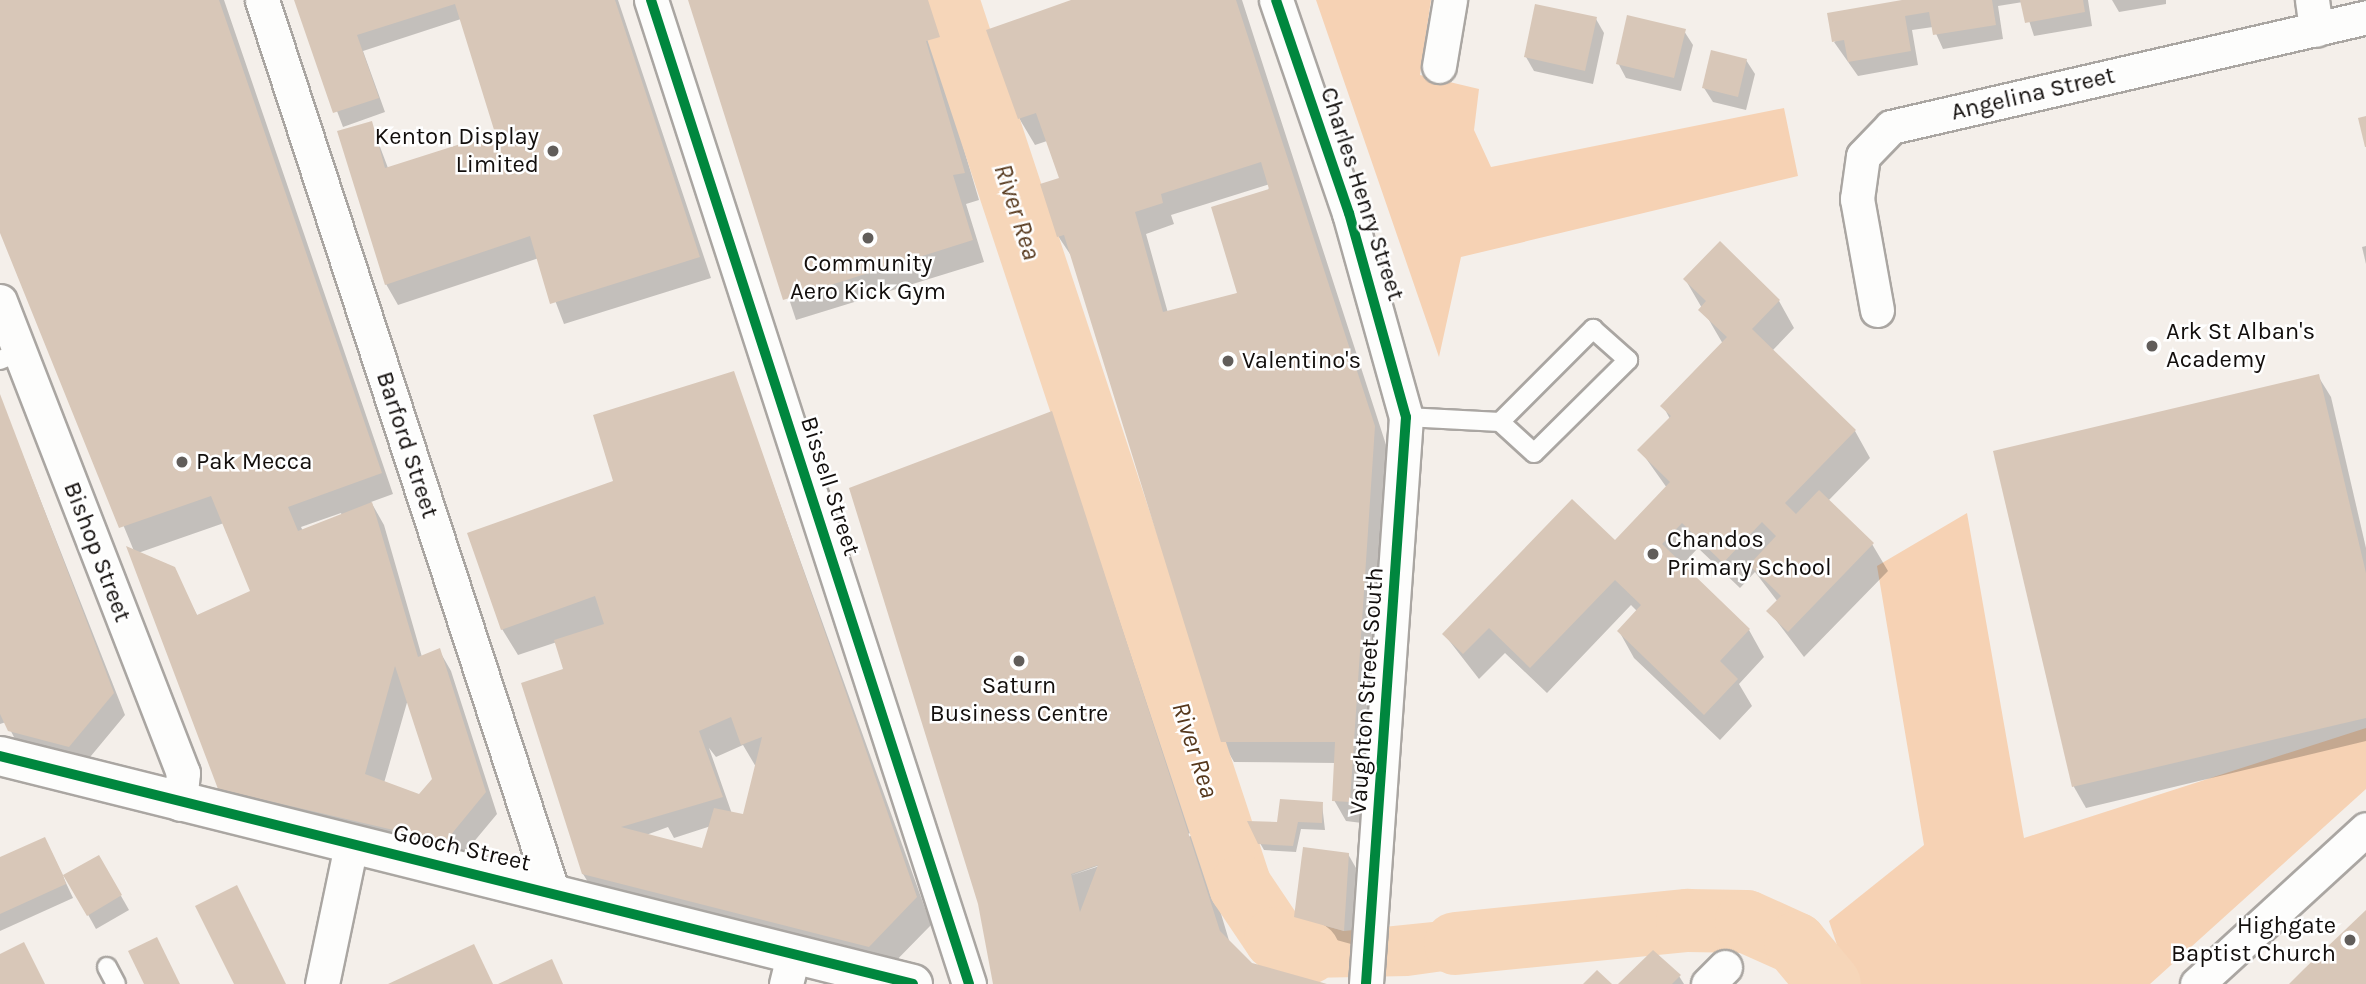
<!DOCTYPE html>
<html>
<head>
<meta charset="utf-8">
<style>
  body { margin:0 }
  #map { position:relative; width:2366px; height:984px; overflow:hidden; background:#f4efea; font-family:Karla,sans-serif }
  div>[style] { position:absolute }
  [style*='--x'] { left:calc(var(--x)*1px); top:calc(var(--y)*1px); width:calc(var(--w)*1px); rotate:calc(var(--a)*1deg) }
  .green>* { inset:0; background:#f6d2b4 }
  .water>* { inset:0; background:#f6d6b9 }
  .shadow>* { inset:0; background:#0003 }
  .river>* { height:63px; margin:-31.5px; padding:0 31.5px; transform-origin:31.5px; border-radius:31.5px; background:#f6d6b9 }
  .building>* { inset:0; background:#d8c7b8 }
  .roads { filter:drop-shadow(2px 0 #aaa6a2) drop-shadow(-2px 0 #aaa6a2) drop-shadow(0 2px #aaa6a2) drop-shadow(0 -2px #aaa6a2) }
  .service>* { height:18px; margin:-9px; padding:0 9px; transform-origin:9px; border-radius:9px; background:#fdfdfc }
  .minor>* { height:33px; margin:-16.5px; padding:0 16.5px; transform-origin:16.5px; border-radius:16.5px; background:#fdfdfc }
  .tertiary>* { height:38px; margin:-19px; padding:0 19px; transform-origin:19px; border-radius:19px; background:#fdfdfc }
  .cycleway>* { height:10px; margin:-5px; padding:0 5px; transform-origin:5px; border-radius:5px; background:#00873e }
  .dots>* { width:19px; height:19px; translate:-50% -50%; box-sizing:border-box; border:4px solid #fff; border-radius:50% }
  span { translate:-50% -50%; white-space:nowrap; text-align:center; line-height:1.15; -webkit-text-stroke:5px #fff; paint-order:stroke }
  .street-label { font-size:24px; color:#120e0c }
  .poi-label { font-size:24px; color:#120e0c }
  .right { translate:-100% -50%; text-align:right }
  .left { translate:0 -50%; text-align:left }
  .water-label { font-size:26px; color:#56381c; font-style:italic }
</style>
</head>
<body>
<div id="map">
  <div class="green">
    <div style="clip-path:polygon(1316px 0,1431px 0,1420px 75px,1479px 89px,1474px 130px,1491px 167px,1784px 108px,1798px 176px,1461px 257px,1439px 357px)"></div>
    <div style="clip-path:polygon(1967px 513px,2024px 838px,2366px 728px,2366px 789px,2150px 984px,1850px 984px,1829px 921px,1924px 845px,1877px 566px)"></div>
  </div>
  <div class="water">
    <div style="clip-path:polygon(1274px 890px,1294px 917px,1344px 931px,1540px 911px,1543px 957px,1408px 976px,1308px 978px,1270px 964px,1242px 942px,1219px 904px)"></div>
  </div>
  <div class="shadow">
    <div style="clip-path:polygon(evenodd,0 0,224px 0,393px 494px,371px 502px,384px 525px,422px 657px,439px 650px,451px 671px,497px 814px,457px 862px,228px 803px,219px 788px,134px 551px,0 228px,0 0,341px 513px,342px 516px,303px 531px,301px 527px,341px 513px,0 0,224px 523px,252px 592px,198px 617px,173px 569px,138px 553px,224px 523px,0 0,408px 699px,434px 779px,419px 796px,384px 783px,408px 699px)"></div>
    <div style="clip-path:polygon(295px 0,618px 0,711px 278px,564px 324px,539px 258px,398px 305px,386px 284px,371px 123px,388px 168px,498px 134px,461px 19px,363px 51px,385px 112px,343px 127px)"></div>
    <div style="clip-path:polygon(690px 0,934px 0,954px 64px,940px 68px,979px 200px,966px 204px,984px 262px,796px 320px)"></div>
    <div style="clip-path:polygon(evenodd,1076px 0,1242px 0,1389px 454px,1362px 823px,1346px 821px,1334px 800px,1336px 763px,1234px 762px,1222px 741px,1072px 257px,1058px 236px,1061px 179px,1047px 141px,1035px 145px,1019px 118px,1076px 0,1270px 184px,1239px 293px,1168px 313px,1146px 234px,1174px 224px,1171px 215px,1270px 184px)"></div>
    <div style="clip-path:polygon(1904px 0,2088px 0,2092px 26px,2034px 36px,2023px 2px,1998px 6px,2003px 39px,1943px 49px,1933px 27px,1912px 30px,1918px 65px,1858px 76px,1834px 42px)"></div>
    <div style="clip-path:polygon(2112px 0,2166px 0,2166px 4px,2119px 12px)"></div>
    <div style="clip-path:polygon(1596px 19px,1604px 33px,1593px 84px,1534px 71px,1526px 57px)"></div>
    <div style="clip-path:polygon(1684px 31px,1693px 45px,1681px 91px,1626px 78px,1618px 63px)"></div>
    <div style="clip-path:polygon(1746px 60px,1755px 74px,1746px 110px,1713px 102px,1704px 88px)"></div>
    <div style="clip-path:polygon(2366px 246px,2366px 264px,2362px 247px)"></div>
    <div style="clip-path:polygon(1685px 279px,1779px 301px,1794px 328px,1772px 351px,1855px 431px,1870px 458px,1828px 501px,1872px 544px,1888px 571px,1804px 657px,1769px 611px,1778px 602px,1755px 572px,1740px 588px,1698px 548px,1682px 565px,1749px 630px,1764px 657px,1739px 684px,1752px 706px,1720px 740px,1634px 658px,1619px 631px,1638px 612px,1631px 605px,1547px 693px,1505px 653px,1479px 679px,1444px 634px,1615px 542px,1667px 488px,1640px 450px,1670px 419px,1663px 406px,1723px 344px)"></div>
    <div style="clip-path:polygon(evenodd,733px 373px,931px 925px,884px 973px,596px 895px,583px 874px,566px 670px,557px 642px,518px 655px,502px 629px,616px 482px,733px 373px,743px 745px,756px 767px,744px 816px,732px 814px,709px 748px,716px 757px,743px 745px,733px 373px,711px 826px,704px 851px,646px 835px,668px 827px,674px 838px,711px 826px)"></div>
    <div style="clip-path:polygon(2318px 376px,2331px 397px,2366px 548px,2366px 741px,2086px 808px,2074px 787px,1995px 452px)"></div>
    <div style="clip-path:polygon(1px 400px,125px 715px,81px 768px,22px 752px,6px 722px,0 724px)"></div>
    <div style="clip-path:polygon(1051px 413px,1066px 439px,1196px 831px,1069px 876px,1197px 834px,1231px 947px,1251px 964px,1323px 984px,996px 984px)"></div>
    <div style="clip-path:polygon(1322px 804px,1325px 830px,1301px 829px,1296px 852px,1264px 850px,1260px 843px,1278px 824px)"></div>
    <div style="clip-path:polygon(52px 853px,73px 898px,0 931px,0 859px)"></div>
    <div style="clip-path:polygon(1348px 854px,1356px 868px,1351px 944px,1304px 931px,1296px 916px)"></div>
    <div style="clip-path:polygon(99px 857px,129px 910px,96px 929px,66px 875px)"></div>
    <div style="clip-path:polygon(1679px 976px,1684px 984px,1620px 984px)"></div>
  </div>
  <div class="river">
    <div style="--x:947;--y:0;--w:933;--a:71.7"></div>
    <div style="--x:1240;--y:886;--w:63;--a:56.1"></div>
    <div style="--x:1275;--y:938;--w:36;--a:23"></div>
    <div style="--x:1455;--y:943;--w:233;--a:-5.7"></div>
    <div style="--x:1687;--y:920;--w:59;--a:1"></div>
    <div style="--x:1746;--y:921;--w:54;--a:24.2"></div>
    <div style="--x:1795;--y:943;--w:53;--a:50.3"></div>
  </div>
  <div class="building">
    <div style="clip-path:polygon(evenodd,0 0,219px 0,382px 473px,288px 507px,298px 531px,372px 502px,418px 657px,440px 648px,486px 792px,445px 842px,218px 789px,126px 546px,175px 567px,197px 615px,250px 591px,211px 496px,119px 528px,0 233px,0 0,395px 666px,432px 779px,419px 794px,365px 774px,395px 666px)"></div>
    <div style="clip-path:polygon(294px 0,615px 0,700px 257px,550px 304px,530px 236px,385px 285px,337px 131px,372px 121px,385px 168px,495px 133px,455px 4px,357px 35px,379px 98px,333px 113px)"></div>
    <div style="clip-path:polygon(688px 0,928px 0,940px 37px,926px 41px,965px 173px,953px 175px,973px 240px,783px 300px)"></div>
    <div style="clip-path:polygon(evenodd,1071px 0,1236px 0,1375px 426px,1350px 802px,1332px 801px,1335px 742px,1221px 742px,1064px 235px,1057px 237px,1040px 184px,1059px 178px,1036px 113px,1018px 119px,986px 30px,1071px 0,1261px 162px,1269px 189px,1211px 207px,1237px 293px,1163px 312px,1135px 212px,1163px 203px,1161px 194px,1261px 162px)"></div>
    <div style="clip-path:polygon(1902px 0,1992px 0,1996px 25px,1933px 35px,1929px 12px,1905px 16px,1911px 51px,1848px 62px,1844px 40px,1832px 42px,1827px 13px)"></div>
    <div style="clip-path:polygon(2020px 0,2083px 0,2085px 12px,2025px 23px)"></div>
    <div style="clip-path:polygon(1535px 4px,1597px 17px,1585px 71px,1524px 57px)"></div>
    <div style="clip-path:polygon(1627px 15px,1686px 29px,1674px 78px,1616px 64px)"></div>
    <div style="clip-path:polygon(1711px 50px,1747px 59px,1738px 97px,1702px 88px)"></div>
    <div style="clip-path:polygon(2366px 116px,2366px 147px,2365px 147px,2358px 118px)"></div>
    <div style="clip-path:polygon(1720px 241px,1780px 300px,1752px 329px,1856px 430px,1785px 503px,1796px 514px,1819px 490px,1874px 543px,1788px 632px,1766px 611px,1781px 596px,1749px 565px,1776px 536px,1762px 522px,1723px 563px,1682px 523px,1662px 544px,1750px 629px,1720px 661px,1738px 679px,1704px 715px,1617px 631px,1641px 605px,1615px 580px,1530px 668px,1489px 628px,1463px 654px,1442px 634px,1572px 499px,1615px 540px,1670px 482px,1637px 450px,1671px 416px,1660px 406px,1727px 337px,1698px 310px,1706px 301px,1683px 279px)"></div>
    <div style="clip-path:polygon(evenodd,734px 371px,917px 897px,869px 947px,582px 874px,521px 683px,563px 669px,554px 640px,604px 624px,595px 596px,501px 630px,467px 533px,613px 481px,593px 415px,734px 371px,731px 717px,741px 745px,762px 737px,743px 814px,714px 808px,702px 848px,621px 827px,723px 797px,699px 731px,731px 717px)"></div>
    <div style="clip-path:polygon(2319px 374px,2366px 573px,2366px 718px,2072px 787px,1993px 451px)"></div>
    <div style="clip-path:polygon(0 394px,114px 693px,69px 747px,8px 731px,0 714px)"></div>
    <div style="clip-path:polygon(evenodd,1052px 411px,1220px 931px,1252px 963px,1327px 984px,993px 984px,978px 904px,849px 488px,1052px 411px,1098px 865px,1080px 912px,1071px 874px,1098px 865px)"></div>
    <div style="clip-path:polygon(1280px 799px,1323px 802px,1322px 823px,1298px 822px,1293px 846px,1258px 844px,1247px 821px,1277px 822px)"></div>
    <div style="clip-path:polygon(45px 837px,63px 875px,99px 855px,122px 895px,87px 916px,63px 875px,66px 884px,0 914px,0 857px)"></div>
    <div style="clip-path:polygon(1303px 847px,1349px 853px,1344px 931px,1294px 917px)"></div>
    <div style="clip-path:polygon(237px 885px,286px 984px,234px 984px,195px 906px)"></div>
    <div style="clip-path:polygon(2366px 910px,2366px 984px,2289px 984px,2304px 969px)"></div>
    <div style="clip-path:polygon(157px 937px,180px 984px,144px 984px,128px 951px)"></div>
    <div style="clip-path:polygon(24px 942px,45px 984px,0 984px,0 954px)"></div>
    <div style="clip-path:polygon(474px 944px,493px 984px,388px 984px)"></div>
    <div style="clip-path:polygon(1653px 950px,1681px 975px,1672px 984px,1618px 984px)"></div>
    <div style="clip-path:polygon(552px 959px,563px 984px,498px 984px)"></div>
    <div style="clip-path:polygon(1597px 970px,1612px 984px,1583px 984px)"></div>
  </div>
  <div class="roads">
    <div class="service">
      <div style="--x:0;--y:360;--w:22;--a:-22"></div>
      <div style="--x:1406;--y:417;--w:94;--a:3"></div>
      <div style="--x:1500;--y:422;--w:132;--a:-45"></div>
      <div style="--x:1593;--y:329;--w:47;--a:41.5"></div>
      <div style="--x:1628;--y:360;--w:132;--a:135.3"></div>
      <div style="--x:1534;--y:453;--w:46;--a:-137.6"></div>
      <div style="--x:107;--y:967;--w:19;--a:62"></div>
    </div>
    <div class="minor">
      <div style="--x:262;--y:0;--w:936;--a:71.95"></div>
      <div style="--x:651;--y:0;--w:1034;--a:72.09"></div>
      <div style="--x:1276;--y:0;--w:225;--a:71.1"></div>
      <div style="--x:1349;--y:213;--w:212;--a:74.4"></div>
      <div style="--x:1406;--y:417;--w:568;--a:94.04"></div>
      <div style="--x:2312;--y:0;--w:30;--a:82"></div>
      <div style="--x:1439;--y:66;--w:67;--a:-80.5"></div>
      <div style="--x:0;--y:301;--w:506;--a:68.81"></div>
      <div style="--x:183;--y:773;--w:31;--a:96"></div>
      <div style="--x:1877;--y:310;--w:113;--a:-100.2"></div>
      <div style="--x:1857;--y:199;--w:43;--a:-82.1"></div>
      <div style="--x:1863;--y:156;--w:40;--a:-46"></div>
      <div style="--x:1891;--y:127;--w:488;--a:-13"></div>
      <div style="--x:322;--y:984;--w:142;--a:-78.2"></div>
      <div style="--x:786;--y:984;--w:29;--a:-76"></div>
      <div style="--x:1708;--y:984;--w:24;--a:-45"></div>
      <div style="--x:2197;--y:984;--w:229;--a:-42.5"></div>
    </div>
    <div class="tertiary">
      <div style="--x:0;--y:756;--w:941;--a:14.02"></div>
    </div>
  </div>
  <div class="cycleway">
    <div style="--x:651;--y:0;--w:1034;--a:72.09"></div>
    <div style="--x:1276;--y:0;--w:225;--a:71.1"></div>
    <div style="--x:1349;--y:213;--w:212;--a:74.4"></div>
    <div style="--x:1406;--y:417;--w:568;--a:94.04"></div>
    <div style="--x:0;--y:756;--w:941;--a:14.02"></div>
  </div>
  <div class="dots">
    <div style="left:553px;top:151px;background:#615d5a"></div>
    <div style="left:868px;top:238px;background:#615d5a"></div>
    <div style="left:2152px;top:346px;background:#615d5a"></div>
    <div style="left:1228px;top:361px;background:#615d5a"></div>
    <div style="left:182px;top:462px;background:#615d5a"></div>
    <div style="left:1653px;top:554px;background:#615d5a"></div>
    <div style="left:1019px;top:661px;background:#615d5a"></div>
    <div style="left:2350px;top:940px;background:#615d5a"></div>
  </div>
  <div class="street-label">
    <span style="left:2033px;top:94px;rotate:-13deg">Angelina Street</span>
    <span style="left:1362px;top:194px;rotate:72deg">Charles Henry Street</span>
    <span style="left:407px;top:445px;rotate:72deg">Barford Street</span>
    <span style="left:830px;top:486px;rotate:72deg">Bissell Street</span>
    <span style="left:97px;top:552px;rotate:69deg">Bishop Street</span>
    <span style="left:1367px;top:691px;rotate:-86deg">Vaughton Street South</span>
    <span style="left:462px;top:848px;rotate:13deg">Gooch Street</span>
  </div>
  <div class="poi-label">
    <span class="right" style="left:539px;top:151px">Kenton Display<br>Limited</span>
    <span style="left:868px;top:278px">Community<br>Aero Kick Gym</span>
    <span class="left" style="left:2166px;top:346px">Ark St Alban's<br>Academy</span>
    <span class="left" style="left:1242px;top:361px">Valentino's</span>
    <span class="left" style="left:196px;top:462px">Pak Mecca</span>
    <span class="left" style="left:1667px;top:554px">Chandos<br>Primary School</span>
    <span style="left:1019px;top:700px">Saturn<br>Business Centre</span>
    <span class="right" style="left:2336px;top:940px">Highgate<br>Baptist Church</span>
  </div>
  <div class="water-label">
    <span style="left:1017px;top:212px;rotate:72deg">River Rea</span>
    <span style="left:1195px;top:750px;rotate:72deg">River Rea</span>
  </div>
</div>
</body>
</html>
